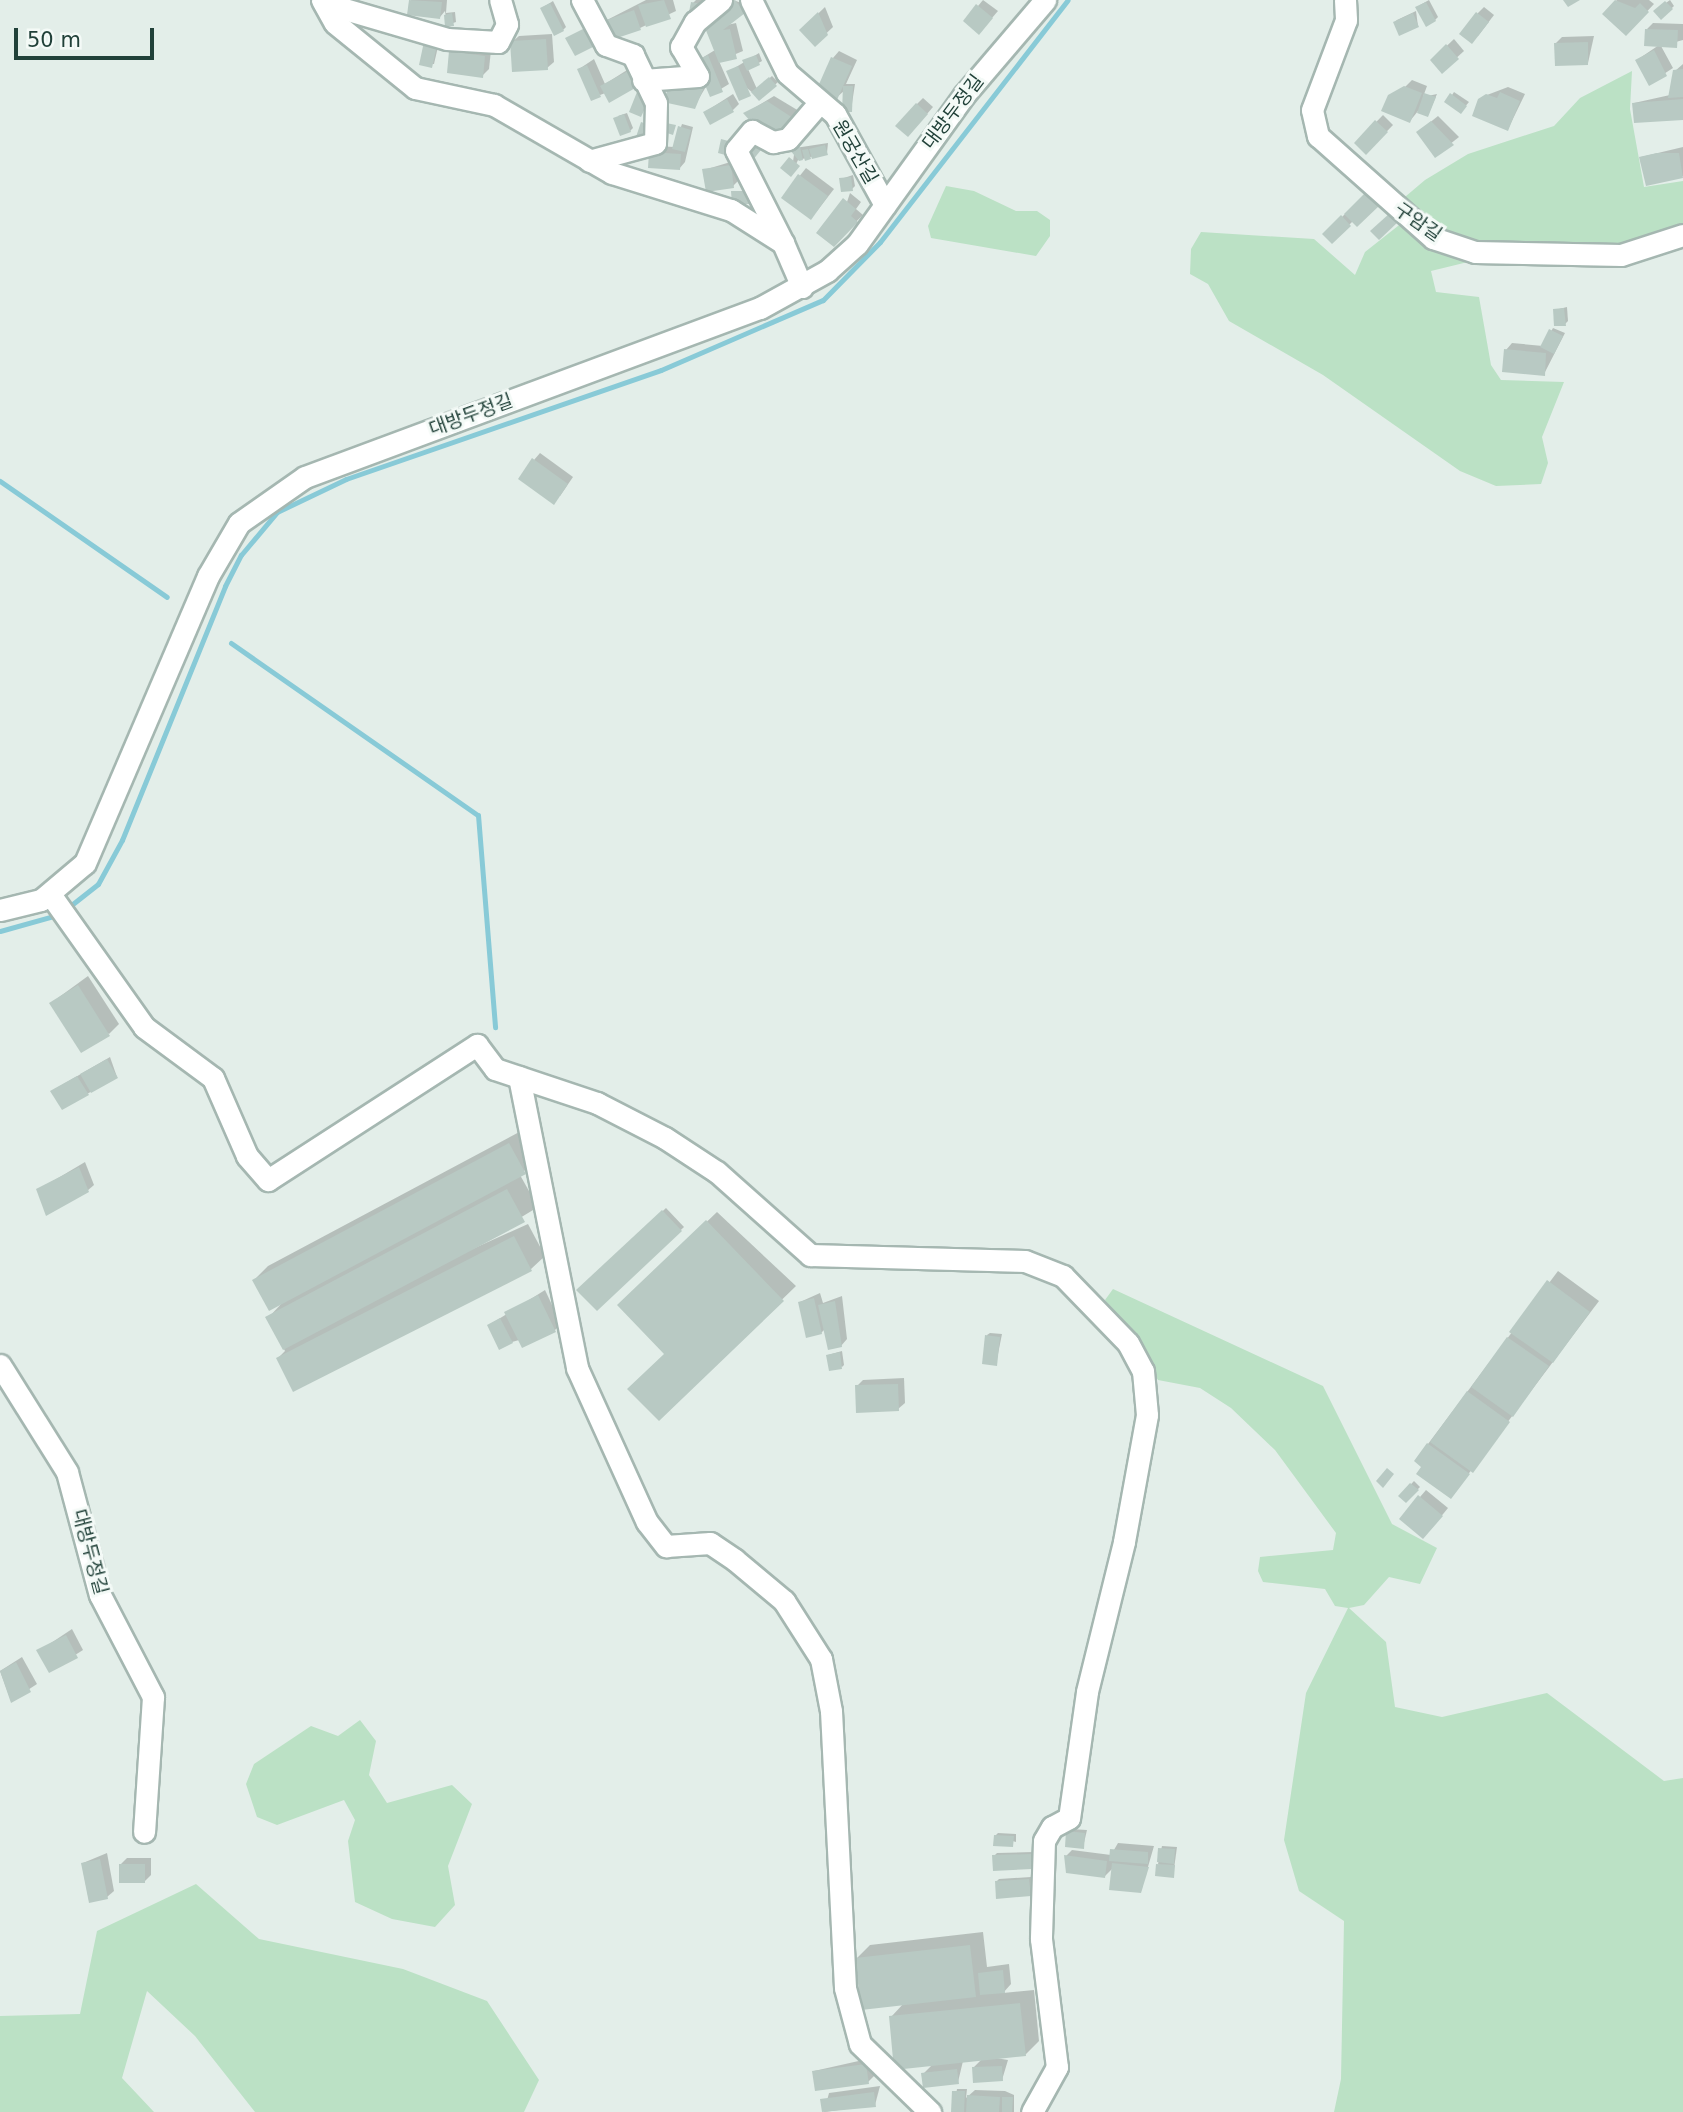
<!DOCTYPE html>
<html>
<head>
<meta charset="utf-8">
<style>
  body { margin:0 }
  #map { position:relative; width:1683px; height:2112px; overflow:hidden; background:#e3eee9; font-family:"DejaVu Sans","Noto Sans KR",sans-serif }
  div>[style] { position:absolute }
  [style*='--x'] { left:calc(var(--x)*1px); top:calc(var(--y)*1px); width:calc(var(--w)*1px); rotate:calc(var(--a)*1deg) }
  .green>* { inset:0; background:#bbe1c5 }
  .shadow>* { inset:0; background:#0003 }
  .stream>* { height:5px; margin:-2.5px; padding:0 2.5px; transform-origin:2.5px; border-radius:2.5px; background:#88cad7 }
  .building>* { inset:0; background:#b8c9c3 }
  .roads { filter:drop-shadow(2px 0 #a5b7b1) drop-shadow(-2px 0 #a5b7b1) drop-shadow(0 2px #a5b7b1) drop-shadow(0 -2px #a5b7b1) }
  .minor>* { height:21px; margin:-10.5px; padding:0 10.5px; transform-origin:10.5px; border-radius:10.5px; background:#fff }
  span { translate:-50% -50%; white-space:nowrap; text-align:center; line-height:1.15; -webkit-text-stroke:6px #f4faf7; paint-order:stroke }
  .street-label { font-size:19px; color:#214139 }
  .scale { position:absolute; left:14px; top:28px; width:140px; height:32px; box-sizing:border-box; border:4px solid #214139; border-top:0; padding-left:9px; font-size:21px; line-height:24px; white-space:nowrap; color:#214139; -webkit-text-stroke:5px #f4faf7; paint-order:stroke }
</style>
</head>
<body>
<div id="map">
  <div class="green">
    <div style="clip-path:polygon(1632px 71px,1630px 109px,1644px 187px,1683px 181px,1683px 226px,1624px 250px,1472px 261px,1431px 271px,1436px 292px,1479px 297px,1491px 365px,1501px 380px,1564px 382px,1542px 437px,1548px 463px,1541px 484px,1496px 486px,1460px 471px,1323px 375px,1229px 321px,1208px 284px,1190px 274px,1191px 249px,1201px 232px,1314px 239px,1355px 275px,1365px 252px,1403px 222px,1399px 202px,1425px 180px,1468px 154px,1554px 126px,1580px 98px)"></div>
    <div style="clip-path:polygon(946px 186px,974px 191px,1016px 211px,1037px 211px,1050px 220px,1050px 236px,1036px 256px,931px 238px,928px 226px)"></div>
    <div style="clip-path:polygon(1113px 1289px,1323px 1386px,1392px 1524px,1437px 1548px,1420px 1584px,1389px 1577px,1364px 1605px,1349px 1608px,1386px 1642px,1395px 1707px,1442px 1717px,1547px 1693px,1664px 1781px,1683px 1778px,1683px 2112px,1334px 2112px,1341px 2079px,1344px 1921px,1299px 1891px,1284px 1840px,1306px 1693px,1348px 1608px,1335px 1606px,1325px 1589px,1263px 1582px,1258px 1571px,1260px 1557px,1333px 1550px,1336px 1533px,1275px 1450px,1231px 1408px,1200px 1388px,1158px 1380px,1105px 1300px)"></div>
    <div style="clip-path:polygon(360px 1720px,376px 1741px,369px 1775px,387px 1803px,452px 1785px,472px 1804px,448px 1866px,455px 1905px,435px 1927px,392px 1919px,355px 1902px,348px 1841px,355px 1820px,344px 1800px,277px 1825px,257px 1817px,246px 1784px,254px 1764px,311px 1726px,338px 1736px)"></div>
    <div style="clip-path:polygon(196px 1884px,259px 1939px,403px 1969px,487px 2001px,539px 2080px,524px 2112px,255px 2112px,195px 2036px,147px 1991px,122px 2078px,154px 2112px,0 2112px,0 2016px,80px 2014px,97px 1931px)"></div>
  </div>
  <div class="shadow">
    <div style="clip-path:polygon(411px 0,447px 0,446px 13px,455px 12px,456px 22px,447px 25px,445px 11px,440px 17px,409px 14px)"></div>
    <div style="clip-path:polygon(646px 0,673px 0,676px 11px,640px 28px,603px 22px)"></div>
    <div style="clip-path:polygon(696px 0,704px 0,703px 9px,693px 3px)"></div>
    <div style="clip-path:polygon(733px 0,750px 6px,727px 25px,736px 23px,743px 51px,719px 61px,729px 84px,711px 95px,707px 85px,694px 107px,697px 61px,715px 50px,712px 16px)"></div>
    <div style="clip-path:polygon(983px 0,998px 11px,985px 26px,978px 6px)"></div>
    <div style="clip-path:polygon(1429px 0,1438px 17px,1435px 20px,1420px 5px)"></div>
    <div style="clip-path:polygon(1617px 0,1649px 0,1654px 4px,1626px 34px,1604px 14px)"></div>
    <div style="clip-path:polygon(1670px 0,1674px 6px,1661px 18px,1655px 11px)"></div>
    <div style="clip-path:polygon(553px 1px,566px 27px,563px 30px,542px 8px)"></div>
    <div style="clip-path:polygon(825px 7px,833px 27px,815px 44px,801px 30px)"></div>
    <div style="clip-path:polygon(1484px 7px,1494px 15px,1478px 36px,1478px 13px)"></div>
    <div style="clip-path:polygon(1416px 11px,1418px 26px,1395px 22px,1397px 20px)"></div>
    <div style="clip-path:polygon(1653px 23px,1683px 24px,1683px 40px,1661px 46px,1673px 68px,1650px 83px,1637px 60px,1659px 45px,1647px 29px)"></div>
    <div style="clip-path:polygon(552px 34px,554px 62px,547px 68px,512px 42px,519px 36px)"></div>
    <div style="clip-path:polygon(1594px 36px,1588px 63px,1556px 43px,1562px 37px)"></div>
    <div style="clip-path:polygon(440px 38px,434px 64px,421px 64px)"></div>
    <div style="clip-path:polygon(1454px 39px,1464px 51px,1442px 71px,1432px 60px)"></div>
    <div style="clip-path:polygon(458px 45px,491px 50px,489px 69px,482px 76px,451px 52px)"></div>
    <div style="clip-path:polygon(839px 51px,857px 60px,846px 84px,855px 84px,851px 110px,845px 90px,836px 98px,833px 58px)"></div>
    <div style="clip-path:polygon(759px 53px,762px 61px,748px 69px,757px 89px,772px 76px,778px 82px,760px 99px,728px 72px)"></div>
    <div style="clip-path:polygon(594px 59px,605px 84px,635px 65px,643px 79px,600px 95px,579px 69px)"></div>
    <div style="clip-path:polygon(1683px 64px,1683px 118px,1634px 103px,1670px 95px,1675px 71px)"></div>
    <div style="clip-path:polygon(1412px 80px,1427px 86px,1423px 97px,1437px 94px,1428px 115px,1418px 111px,1410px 121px,1405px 87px)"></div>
    <div style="clip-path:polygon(1508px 87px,1525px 94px,1508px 129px,1487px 95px)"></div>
    <div style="clip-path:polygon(1454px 92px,1469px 102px,1463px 109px,1452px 95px)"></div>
    <div style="clip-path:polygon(733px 94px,739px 104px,733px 110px,705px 112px)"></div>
    <div style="clip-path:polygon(774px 96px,804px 114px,769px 137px,746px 113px)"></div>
    <div style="clip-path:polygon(923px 98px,933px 107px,914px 129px,917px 104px)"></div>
    <div style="clip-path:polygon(627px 113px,633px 128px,630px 131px,618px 116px)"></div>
    <div style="clip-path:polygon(1383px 115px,1393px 125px,1366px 153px,1356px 143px)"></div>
    <div style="clip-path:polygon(1438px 116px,1459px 137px,1435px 156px,1418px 132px)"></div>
    <div style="clip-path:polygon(682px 124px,693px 127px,685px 162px,679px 169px,650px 167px,657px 146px,674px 147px)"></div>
    <div style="clip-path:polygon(828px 143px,827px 153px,798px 160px,791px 175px,795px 148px)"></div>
    <div style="clip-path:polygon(1683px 147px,1683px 176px,1647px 184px,1641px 157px)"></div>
    <div style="clip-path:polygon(737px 160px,740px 179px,733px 186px,704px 170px)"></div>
    <div style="clip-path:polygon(806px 168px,834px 189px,817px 211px,783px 197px)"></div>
    <div style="clip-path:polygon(853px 175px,855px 186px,852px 189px,841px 179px)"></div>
    <div style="clip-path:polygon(850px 193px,861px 202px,856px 209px,863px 215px,833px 244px)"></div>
    <div style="clip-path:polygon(1345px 214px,1353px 221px,1332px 242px,1325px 234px)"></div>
    <div style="clip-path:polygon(1567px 307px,1568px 321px,1565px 324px,1555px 310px)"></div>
    <div style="clip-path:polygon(1553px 328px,1565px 333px,1544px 374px,1506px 350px,1512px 343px,1543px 346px)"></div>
    <div style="clip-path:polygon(540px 453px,573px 477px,560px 496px,534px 460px)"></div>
    <div style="clip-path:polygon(88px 976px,119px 1024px,109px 1034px,51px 1003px)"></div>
    <div style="clip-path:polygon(110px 1057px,117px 1077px,87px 1094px,55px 1089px)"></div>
    <div style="clip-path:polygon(523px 1130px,538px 1158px,520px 1175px,538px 1207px,457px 1256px,528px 1224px,545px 1256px,531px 1269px,278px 1358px,285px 1351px,268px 1318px,283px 1302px,254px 1280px,268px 1266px)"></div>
    <div style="clip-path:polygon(85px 1162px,94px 1185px,87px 1191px,38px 1190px)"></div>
    <div style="clip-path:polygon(666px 1208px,684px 1227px,597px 1309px,579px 1290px)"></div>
    <div style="clip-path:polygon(717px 1212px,796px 1286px,659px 1419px,666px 1354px,620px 1305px)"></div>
    <div style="clip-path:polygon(1558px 1271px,1599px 1301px,1451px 1497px,1424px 1466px,1428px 1444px)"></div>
    <div style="clip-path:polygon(545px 1290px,561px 1324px,555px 1330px,512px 1342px,489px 1325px)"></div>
    <div style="clip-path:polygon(820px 1293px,823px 1303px,842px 1296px,847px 1339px,841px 1346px,825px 1329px,821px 1333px,800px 1302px)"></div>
    <div style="clip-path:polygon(990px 1333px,1002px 1334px,996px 1364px,987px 1335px)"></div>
    <div style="clip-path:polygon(842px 1351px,844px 1365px,842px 1367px,828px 1355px)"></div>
    <div style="clip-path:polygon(904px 1378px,905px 1403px,898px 1409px,857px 1386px,863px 1380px)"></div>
    <div style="clip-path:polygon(1414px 1481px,1420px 1487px,1406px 1501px,1400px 1496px)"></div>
    <div style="clip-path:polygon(1426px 1490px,1448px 1508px,1430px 1530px,1420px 1497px)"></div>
    <div style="clip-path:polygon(72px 1629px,83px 1650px,50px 1671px,39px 1651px)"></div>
    <div style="clip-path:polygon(22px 1657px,37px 1684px,11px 1701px,0 1671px)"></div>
    <div style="clip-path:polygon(1071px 1829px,1087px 1830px,1083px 1847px,1068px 1832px)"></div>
    <div style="clip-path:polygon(998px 1833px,1016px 1834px,1016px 1842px,995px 1836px)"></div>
    <div style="clip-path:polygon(1118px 1843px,1154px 1846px,1141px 1891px,1113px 1868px,1105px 1876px,1066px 1856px,1072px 1850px,1111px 1855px)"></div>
    <div style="clip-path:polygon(1162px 1846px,1177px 1847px,1173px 1876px,1158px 1864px)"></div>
    <div style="clip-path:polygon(1033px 1852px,1031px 1868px,994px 1856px,997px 1853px)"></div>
    <div style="clip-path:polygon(107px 1853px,114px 1891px,107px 1897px,83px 1863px)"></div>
    <div style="clip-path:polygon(127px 1858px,151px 1858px,151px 1875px,145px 1881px,121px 1864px)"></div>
    <div style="clip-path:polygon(1031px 1877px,1030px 1894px,996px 1882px,999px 1879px)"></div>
    <div style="clip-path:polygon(983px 1932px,987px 1967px,1009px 1964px,1011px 1984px,1003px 1993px,1034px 1990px,1039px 2041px,1025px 2055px,996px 2058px,1008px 2060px,1002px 2080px,973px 2068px,982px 2059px,963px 2061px,958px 2082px,923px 2074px,933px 2064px,891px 2017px,904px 2003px,857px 1958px,870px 1945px)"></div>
    <div style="clip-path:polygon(872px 2058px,874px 2076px,868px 2082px,814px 2071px)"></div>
    <div style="clip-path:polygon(880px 2086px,875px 2105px,824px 2112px,829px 2093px)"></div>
    <div style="clip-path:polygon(957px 2089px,967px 2089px,966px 2098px,975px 2090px,1005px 2091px,1014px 2095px,1014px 2112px,953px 2112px)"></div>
  </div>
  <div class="stream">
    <div style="--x:0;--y:481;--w:203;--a:34.8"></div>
    <div style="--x:231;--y:643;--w:301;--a:34.9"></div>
    <div style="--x:478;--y:815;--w:213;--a:85.4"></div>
    <div style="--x:65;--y:910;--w:42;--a:-38.2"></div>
    <div style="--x:98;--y:884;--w:50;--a:-61.4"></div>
    <div style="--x:122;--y:840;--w:274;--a:-67.9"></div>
    <div style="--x:225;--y:586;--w:35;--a:-63"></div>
    <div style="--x:241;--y:555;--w:56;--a:-50.1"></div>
    <div style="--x:277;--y:512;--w:76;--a:-25.6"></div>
    <div style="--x:346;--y:479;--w:333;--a:-19.1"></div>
    <div style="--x:661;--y:370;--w:176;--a:-23.4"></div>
    <div style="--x:823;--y:300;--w:81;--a:-45.5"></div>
    <div style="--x:880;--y:242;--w:306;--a:-52.2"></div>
    <div style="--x:0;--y:931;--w:59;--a:-15.7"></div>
  </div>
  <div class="building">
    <div style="clip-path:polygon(409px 0,442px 2px,440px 19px,407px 15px)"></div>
    <div style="clip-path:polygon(664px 0,671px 19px,646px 27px,638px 5px)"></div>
    <div style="clip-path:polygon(735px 0,745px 13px,723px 30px,730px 29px,737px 59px,719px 63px,703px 23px)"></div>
    <div style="clip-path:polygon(1563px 0,1580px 0,1568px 7px)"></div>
    <div style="clip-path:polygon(1615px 0,1635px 8px,1640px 3px,1649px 12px,1626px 36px,1602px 14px)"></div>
    <div style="clip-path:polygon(1665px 1px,1673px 9px,1661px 20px,1653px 11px)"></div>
    <div style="clip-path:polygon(691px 2px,702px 4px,700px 14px,689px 12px)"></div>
    <div style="clip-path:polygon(1426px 2px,1436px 21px,1426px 27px,1415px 7px)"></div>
    <div style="clip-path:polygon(550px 3px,564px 31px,554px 36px,540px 8px)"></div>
    <div style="clip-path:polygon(976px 4px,993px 18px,979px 35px,963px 21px)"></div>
    <div style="clip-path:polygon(634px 10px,641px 30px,608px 41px,601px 22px)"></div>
    <div style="clip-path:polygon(818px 12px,828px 35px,815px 47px,799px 30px)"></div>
    <div style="clip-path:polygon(1476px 12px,1489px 22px,1472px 44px,1459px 34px)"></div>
    <div style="clip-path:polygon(452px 13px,454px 26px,445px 27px,444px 15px)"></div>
    <div style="clip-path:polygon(1413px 13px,1419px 27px,1399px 36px,1393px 22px)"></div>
    <div style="clip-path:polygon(587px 27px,597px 45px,575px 56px,565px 38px)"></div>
    <div style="clip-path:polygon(1645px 29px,1678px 30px,1677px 48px,1644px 46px)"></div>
    <div style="clip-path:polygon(425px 37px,438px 40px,432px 68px,419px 65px)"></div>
    <div style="clip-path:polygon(546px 39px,548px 70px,512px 72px,510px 41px)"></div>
    <div style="clip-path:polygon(1588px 42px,1588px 65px,1555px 66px,1554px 43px)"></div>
    <div style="clip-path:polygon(1446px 44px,1459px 59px,1442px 74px,1430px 60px)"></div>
    <div style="clip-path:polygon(1654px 50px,1667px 76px,1649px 86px,1635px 60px)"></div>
    <div style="clip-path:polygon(449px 51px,485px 56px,483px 78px,447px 73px)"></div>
    <div style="clip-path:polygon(708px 55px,723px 92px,710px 97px,695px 61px)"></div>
    <div style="clip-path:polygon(756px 55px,760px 65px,747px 71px,742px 60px)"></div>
    <div style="clip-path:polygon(831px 57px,852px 66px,837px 100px,816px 91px)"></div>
    <div style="clip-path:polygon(587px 65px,601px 97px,591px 101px,577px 69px)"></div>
    <div style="clip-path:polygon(738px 66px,751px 96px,739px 101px,726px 71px)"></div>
    <div style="clip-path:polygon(1683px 69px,1683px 97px,1668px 98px,1673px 70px)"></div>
    <div style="clip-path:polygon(628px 71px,637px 87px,609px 103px,600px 86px)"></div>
    <div style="clip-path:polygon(769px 77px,777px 86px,759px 101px,751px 92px)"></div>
    <div style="clip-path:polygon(672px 78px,705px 85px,695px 109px,663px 102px)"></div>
    <div style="clip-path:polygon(843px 86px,853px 86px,852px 112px,842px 112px)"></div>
    <div style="clip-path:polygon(1404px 86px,1422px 93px,1410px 123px,1381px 111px,1388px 95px)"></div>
    <div style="clip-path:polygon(637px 92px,650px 97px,641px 117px,629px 112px)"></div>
    <div style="clip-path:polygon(1500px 92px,1520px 101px,1508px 131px,1472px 116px,1478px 99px,1486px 94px,1497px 98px)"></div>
    <div style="clip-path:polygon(1424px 93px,1436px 97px,1428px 117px,1417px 113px)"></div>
    <div style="clip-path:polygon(1450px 93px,1467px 106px,1461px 114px,1444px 102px)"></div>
    <div style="clip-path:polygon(727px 99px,734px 112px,710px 125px,703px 112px)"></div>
    <div style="clip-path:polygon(1683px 99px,1683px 120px,1634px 123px,1632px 103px)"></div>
    <div style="clip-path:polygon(767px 101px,799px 122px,789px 135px,760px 132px,743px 113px)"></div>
    <div style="clip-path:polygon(916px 103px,928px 114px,908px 137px,895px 126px)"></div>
    <div style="clip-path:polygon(624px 114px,631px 132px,620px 136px,613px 118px)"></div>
    <div style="clip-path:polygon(1375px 120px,1388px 132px,1366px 155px,1354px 143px)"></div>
    <div style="clip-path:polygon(1431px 121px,1454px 145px,1435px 158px,1416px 132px)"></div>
    <div style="clip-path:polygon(641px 122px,653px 126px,648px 141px,636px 137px)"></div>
    <div style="clip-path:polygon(666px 123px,676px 125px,673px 135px,664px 132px)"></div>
    <div style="clip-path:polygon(678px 126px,691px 130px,685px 152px,672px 149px)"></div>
    <div style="clip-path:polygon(753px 135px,765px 145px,752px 161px,740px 151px)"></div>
    <div style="clip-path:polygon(721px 139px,732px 142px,729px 156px,718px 153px)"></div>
    <div style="clip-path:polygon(825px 145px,828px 155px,812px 159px,809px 149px)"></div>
    <div style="clip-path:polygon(800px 147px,803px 160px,799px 161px,790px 150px)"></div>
    <div style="clip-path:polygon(808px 149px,811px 159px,805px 161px,802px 150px)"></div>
    <div style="clip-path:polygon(649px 152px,681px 154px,680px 170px,648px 168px)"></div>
    <div style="clip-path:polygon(1657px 153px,1679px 153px,1683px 178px,1646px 186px,1639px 157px)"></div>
    <div style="clip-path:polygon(789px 157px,800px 166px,791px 177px,780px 168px)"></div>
    <div style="clip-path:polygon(731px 165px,734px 188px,706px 192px,702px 169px)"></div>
    <div style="clip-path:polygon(798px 174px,828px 196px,811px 220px,781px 198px)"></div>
    <div style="clip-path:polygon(851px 177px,853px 191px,841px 192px,839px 178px)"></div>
    <div style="clip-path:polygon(731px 191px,749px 191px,749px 204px,732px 204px)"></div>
    <div style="clip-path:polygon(1366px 192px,1380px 205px,1357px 227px,1344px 214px)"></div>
    <div style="clip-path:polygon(843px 198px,856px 209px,851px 216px,858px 222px,834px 247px,816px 233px)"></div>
    <div style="clip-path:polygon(1390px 213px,1398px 222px,1379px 240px,1370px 231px)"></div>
    <div style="clip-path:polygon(1341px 215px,1351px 226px,1332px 244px,1322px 234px)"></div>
    <div style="clip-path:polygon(1564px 308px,1566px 326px,1554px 326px,1553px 309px)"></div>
    <div style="clip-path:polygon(1549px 329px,1563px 336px,1554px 354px,1540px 347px)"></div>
    <div style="clip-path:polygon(1504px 349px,1546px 353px,1545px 376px,1502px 372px)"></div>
    <div style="clip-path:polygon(532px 458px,568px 484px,554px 505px,518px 479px)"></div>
    <div style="clip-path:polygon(78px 985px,110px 1036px,81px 1053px,49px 1003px)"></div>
    <div style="clip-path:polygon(107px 1059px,118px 1078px,91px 1093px,80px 1074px)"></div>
    <div style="clip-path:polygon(77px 1076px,89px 1095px,62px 1110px,50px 1091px)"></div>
    <div style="clip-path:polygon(509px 1143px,526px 1174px,269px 1311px,252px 1280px)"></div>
    <div style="clip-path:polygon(79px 1167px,89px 1192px,46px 1216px,36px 1189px)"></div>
    <div style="clip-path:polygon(507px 1189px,525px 1222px,283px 1350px,265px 1317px)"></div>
    <div style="clip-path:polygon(662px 1210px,682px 1231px,597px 1311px,576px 1290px)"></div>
    <div style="clip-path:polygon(706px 1220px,784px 1301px,659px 1421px,627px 1389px,664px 1354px,617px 1305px)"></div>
    <div style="clip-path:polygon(514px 1236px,532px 1271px,293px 1392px,276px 1358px)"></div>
    <div style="clip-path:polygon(1547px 1280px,1590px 1312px,1553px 1363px,1509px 1332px)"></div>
    <div style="clip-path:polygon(538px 1295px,556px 1332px,522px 1348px,504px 1312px)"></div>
    <div style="clip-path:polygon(814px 1298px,822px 1334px,806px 1338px,798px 1302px)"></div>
    <div style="clip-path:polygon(835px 1301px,842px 1347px,828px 1350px,818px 1305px)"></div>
    <div style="clip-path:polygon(500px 1318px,513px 1343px,499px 1350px,487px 1325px)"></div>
    <div style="clip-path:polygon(985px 1335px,1000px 1337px,997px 1366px,982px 1364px)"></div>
    <div style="clip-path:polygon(1507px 1337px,1549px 1366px,1513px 1417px,1471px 1387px)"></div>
    <div style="clip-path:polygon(840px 1352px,842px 1369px,829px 1371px,826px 1355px)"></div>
    <div style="clip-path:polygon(898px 1384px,899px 1411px,856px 1413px,855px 1385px)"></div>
    <div style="clip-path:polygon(1467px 1391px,1510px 1422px,1473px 1473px,1430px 1442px)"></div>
    <div style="clip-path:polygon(1427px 1443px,1470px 1474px,1451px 1499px,1416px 1474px,1421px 1467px,1414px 1461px)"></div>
    <div style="clip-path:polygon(1387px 1468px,1394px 1474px,1383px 1488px,1376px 1481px)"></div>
    <div style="clip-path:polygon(1410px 1483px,1419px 1490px,1406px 1503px,1398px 1496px)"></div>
    <div style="clip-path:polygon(1418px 1495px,1443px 1516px,1423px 1539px,1399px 1519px)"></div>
    <div style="clip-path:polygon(66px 1635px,78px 1658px,49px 1673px,36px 1650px)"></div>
    <div style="clip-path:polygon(16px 1662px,31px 1692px,11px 1703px,0 1671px)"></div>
    <div style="clip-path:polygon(1066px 1831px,1085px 1833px,1084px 1849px,1065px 1847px)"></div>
    <div style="clip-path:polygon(994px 1835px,1014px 1836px,1013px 1847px,993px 1846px)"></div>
    <div style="clip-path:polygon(1158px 1848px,1175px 1849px,1174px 1864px,1157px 1862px)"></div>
    <div style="clip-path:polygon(1110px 1849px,1148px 1852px,1148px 1864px,1109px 1861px)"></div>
    <div style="clip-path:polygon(1031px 1854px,1032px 1869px,993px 1871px,992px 1855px)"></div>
    <div style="clip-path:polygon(1064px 1855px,1107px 1861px,1105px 1878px,1066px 1873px)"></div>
    <div style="clip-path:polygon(100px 1859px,108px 1899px,89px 1903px,81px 1863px)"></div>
    <div style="clip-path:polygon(1112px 1863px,1149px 1867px,1141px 1893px,1109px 1890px)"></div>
    <div style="clip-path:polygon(119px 1864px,145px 1864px,145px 1883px,119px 1883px)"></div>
    <div style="clip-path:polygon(1156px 1864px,1175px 1865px,1174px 1878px,1155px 1876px)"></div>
    <div style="clip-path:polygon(1029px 1879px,1031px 1896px,996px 1899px,995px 1881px)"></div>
    <div style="clip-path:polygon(970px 1945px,976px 1997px,861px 2010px,855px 1958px)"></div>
    <div style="clip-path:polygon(1003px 1970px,1005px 1993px,980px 1995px,978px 1973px)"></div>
    <div style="clip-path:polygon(1020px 2003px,1026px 2056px,894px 2070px,889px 2016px)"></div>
    <div style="clip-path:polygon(866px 2064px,869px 2084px,815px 2091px,812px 2071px)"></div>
    <div style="clip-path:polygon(1002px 2066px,1003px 2081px,973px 2083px,972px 2067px)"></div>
    <div style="clip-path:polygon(957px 2069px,959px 2084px,923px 2088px,921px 2073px)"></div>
    <div style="clip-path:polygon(952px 2091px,965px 2091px,964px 2112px,951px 2112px)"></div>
    <div style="clip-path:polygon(874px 2092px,876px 2107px,822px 2112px,820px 2099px)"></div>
    <div style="clip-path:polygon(967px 2095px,1000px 2097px,999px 2112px,966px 2112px)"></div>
    <div style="clip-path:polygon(1002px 2097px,1013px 2097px,1012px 2112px,1002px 2112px)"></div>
  </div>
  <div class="roads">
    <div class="minor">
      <div style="--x:322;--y:0;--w:26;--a:61"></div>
      <div style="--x:335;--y:23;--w:103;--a:39.1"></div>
      <div style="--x:415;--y:88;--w:81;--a:12.1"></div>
      <div style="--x:494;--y:105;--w:136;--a:30"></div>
      <div style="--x:612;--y:173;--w:125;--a:17.3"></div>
      <div style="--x:731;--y:210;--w:62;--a:32.4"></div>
      <div style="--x:783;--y:243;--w:48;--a:66.6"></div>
      <div style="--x:582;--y:0;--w:51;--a:61.9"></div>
      <div style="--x:606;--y:45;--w:29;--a:20"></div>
      <div style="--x:633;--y:55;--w:53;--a:64.4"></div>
      <div style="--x:656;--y:103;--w:40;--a:91.4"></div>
      <div style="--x:655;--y:143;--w:68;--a:164.7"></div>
      <div style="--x:751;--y:0;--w:81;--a:63.7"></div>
      <div style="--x:787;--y:73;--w:63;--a:40.5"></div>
      <div style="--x:835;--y:114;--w:104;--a:61.2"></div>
      <div style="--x:1345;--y:0;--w:20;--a:87"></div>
      <div style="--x:1346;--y:20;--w:96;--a:110.7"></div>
      <div style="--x:1312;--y:110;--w:27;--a:77"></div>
      <div style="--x:1318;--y:136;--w:154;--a:41.6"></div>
      <div style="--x:1433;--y:238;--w:44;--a:18.4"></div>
      <div style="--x:1475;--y:252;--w:146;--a:1.2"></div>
      <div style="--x:1621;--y:255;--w:65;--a:-17.9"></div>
      <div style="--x:324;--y:3;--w:128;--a:16.3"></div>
      <div style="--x:447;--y:39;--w:51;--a:3.4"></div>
      <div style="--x:498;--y:42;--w:20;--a:-63"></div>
      <div style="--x:507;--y:24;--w:25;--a:-106"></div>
      <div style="--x:643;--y:80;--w:55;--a:-4.2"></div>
      <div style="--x:698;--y:76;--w:34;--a:-120"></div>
      <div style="--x:681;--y:47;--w:29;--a:-61"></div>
      <div style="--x:695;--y:22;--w:34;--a:-40"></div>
      <div style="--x:783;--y:243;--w:104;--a:-116.8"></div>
      <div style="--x:736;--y:150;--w:25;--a:-50"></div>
      <div style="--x:752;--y:131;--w:24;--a:28"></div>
      <div style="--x:773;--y:142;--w:15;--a:-11"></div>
      <div style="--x:788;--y:139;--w:48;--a:-49.3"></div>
      <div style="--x:50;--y:894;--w:163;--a:54.7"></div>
      <div style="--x:144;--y:1027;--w:86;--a:36.5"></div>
      <div style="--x:213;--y:1078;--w:85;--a:66.4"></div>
      <div style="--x:247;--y:1156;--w:32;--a:49"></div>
      <div style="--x:268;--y:1180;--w:249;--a:-32.9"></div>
      <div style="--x:477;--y:1045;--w:30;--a:53"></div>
      <div style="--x:495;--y:1069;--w:108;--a:18.4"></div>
      <div style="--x:597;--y:1103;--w:76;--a:27.2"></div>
      <div style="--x:665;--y:1138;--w:62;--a:33.2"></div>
      <div style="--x:717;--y:1172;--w:125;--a:41.7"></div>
      <div style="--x:810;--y:1255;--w:215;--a:1.6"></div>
      <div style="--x:1025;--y:1261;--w:41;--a:21.5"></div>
      <div style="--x:1063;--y:1276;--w:93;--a:45.9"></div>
      <div style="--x:1128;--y:1343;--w:32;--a:62"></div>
      <div style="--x:1143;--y:1371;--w:44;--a:84.8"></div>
      <div style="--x:1147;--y:1415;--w:129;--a:100.3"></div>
      <div style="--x:1124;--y:1542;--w:154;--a:103.9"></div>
      <div style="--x:1087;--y:1692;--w:127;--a:98.1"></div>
      <div style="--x:1069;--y:1818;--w:19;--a:152"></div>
      <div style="--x:1052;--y:1827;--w:16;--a:120"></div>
      <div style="--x:1044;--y:1841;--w:98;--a:91.8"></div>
      <div style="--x:1041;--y:1939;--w:129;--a:82.9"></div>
      <div style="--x:1057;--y:2067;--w:51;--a:119.1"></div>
      <div style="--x:0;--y:910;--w:42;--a:-13.7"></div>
      <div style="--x:41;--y:900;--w:57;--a:-40.1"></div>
      <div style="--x:85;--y:863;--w:312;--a:-66.8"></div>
      <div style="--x:208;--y:576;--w:61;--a:-59.7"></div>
      <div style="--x:239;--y:523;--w:80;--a:-34.9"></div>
      <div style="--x:305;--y:477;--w:485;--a:-20.4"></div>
      <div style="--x:760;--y:308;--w:77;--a:-28.9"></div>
      <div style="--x:827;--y:271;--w:40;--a:-42"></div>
      <div style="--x:857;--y:244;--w:183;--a:-54.3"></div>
      <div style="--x:964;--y:95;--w:125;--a:-49.5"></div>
      <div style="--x:519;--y:1077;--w:297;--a:78.7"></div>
      <div style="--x:577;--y:1368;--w:169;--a:65.6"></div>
      <div style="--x:647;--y:1522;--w:31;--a:52"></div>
      <div style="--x:666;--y:1546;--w:44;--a:-3.9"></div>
      <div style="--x:710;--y:1543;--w:30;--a:34"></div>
      <div style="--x:735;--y:1560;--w:64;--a:39.9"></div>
      <div style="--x:784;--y:1601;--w:69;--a:57.5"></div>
      <div style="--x:821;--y:1659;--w:53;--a:79.1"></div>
      <div style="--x:831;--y:1711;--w:277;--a:87.1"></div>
      <div style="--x:845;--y:1988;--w:58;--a:75"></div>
      <div style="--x:860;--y:2044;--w:98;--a:44.2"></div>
      <div style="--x:0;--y:1365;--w:126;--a:57.9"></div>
      <div style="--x:67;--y:1472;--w:127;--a:75"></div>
      <div style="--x:100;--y:1595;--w:115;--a:62.5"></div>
      <div style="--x:153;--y:1697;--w:135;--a:93.8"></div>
    </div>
  </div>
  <div class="street-label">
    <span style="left:953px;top:112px;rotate:-53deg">대방두정길</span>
    <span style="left:855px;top:152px;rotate:60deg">원궁산길</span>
    <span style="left:1418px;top:222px;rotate:35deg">구암길</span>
    <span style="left:471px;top:415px;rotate:-20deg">대방두정길</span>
    <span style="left:90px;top:1552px;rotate:75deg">대방두정길</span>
  </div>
  <div class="scale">50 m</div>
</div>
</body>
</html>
